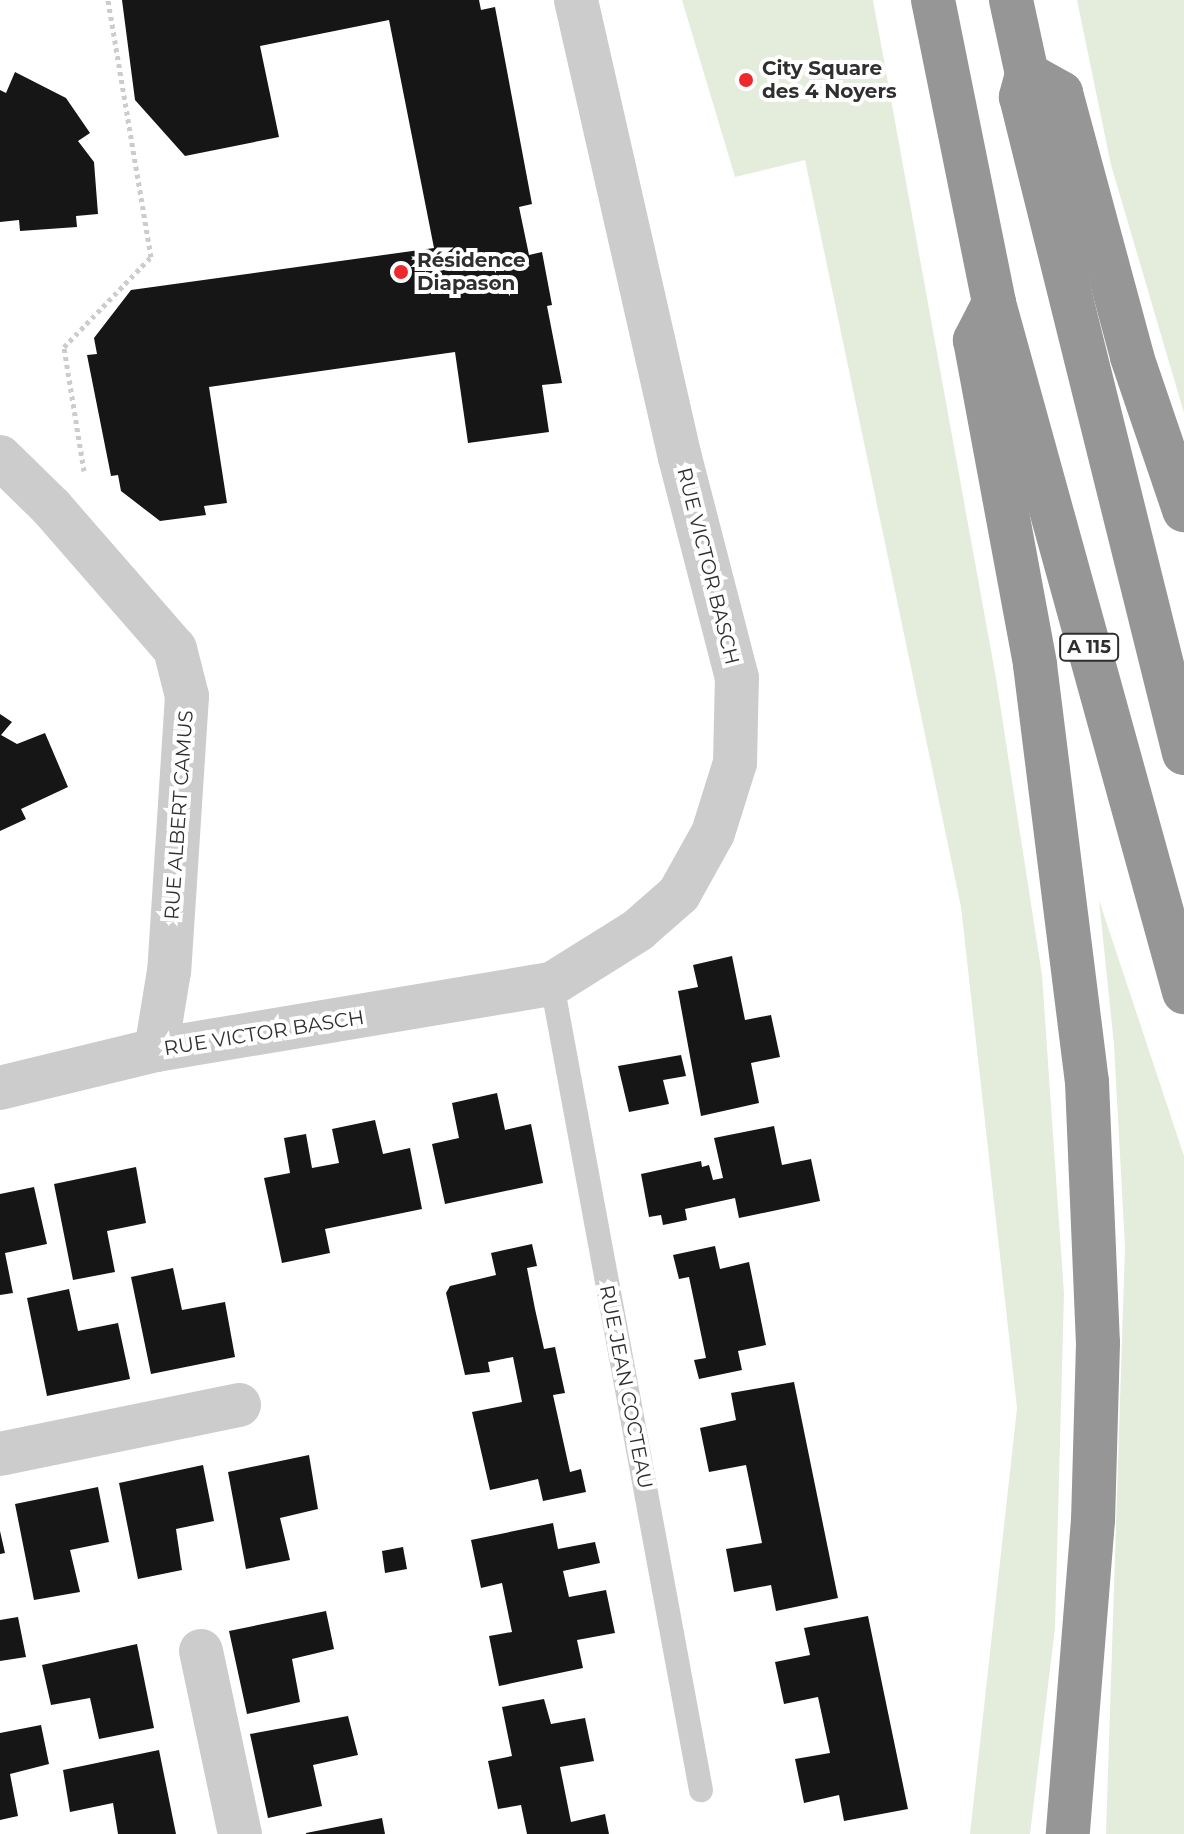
<!DOCTYPE html>
<html>
<head>
<meta charset="utf-8">
<style>
  body { margin:0 }
  #map { position:relative; width:1184px; height:1834px; overflow:hidden; background:#fff; font-family:Montserrat,sans-serif }
  div>[style] { position:absolute }
  [style*='--x'] { left:calc(var(--x)*1px); top:calc(var(--y)*1px); width:calc(var(--w)*1px); rotate:calc(var(--a)*1deg) }
  .green>* { inset:0; background:#e4eddc }
  .building>* { inset:0; background:#161616 }
  .path>* { height:5px; margin-top:-2.5px; transform-origin:0; background:repeating-linear-gradient(90deg,#ccc 0 4px,transparent 0 8px) }
  .service>* { height:24px; margin:-12px; padding:0 12px; transform-origin:12px; border-radius:12px; background:#ccc }
  .minor>* { height:44px; margin:-22px; padding:0 22px; transform-origin:22px; border-radius:22px; background:#ccc }
  .motorway>* { height:44px; margin:-22px; padding:0 22px; transform-origin:22px; border-radius:22px; background:#969696 }
  .dots>* { width:22px; height:22px; translate:-50% -50%; box-sizing:border-box; border:4px solid #fff; border-radius:50% }
  span { translate:-50% -50%; white-space:nowrap; text-align:center; line-height:1.15; -webkit-text-stroke:8px #fff; paint-order:stroke }
  .shield-label span { padding:2px 6px; background:#fff; border:2px solid; border-radius:6px; -webkit-text-stroke-width:0 }
  .shield-label { font-size:18px; color:#2f2f2f; font-weight:700 }
  .poi-label { font-size:20px; color:#2f2f2f; font-weight:700 }
  .left { translate:0 -50%; text-align:left }
  .street-label { font-size:20px; color:#2f2f2f }
</style>
</head>
<body>
<div id="map">
  <div class="green">
    <div style="clip-path:polygon(682px 0,873px 0,996px 678px,1042px 975px,1064px 1294px,1055px 1628px,1030px 1834px,970px 1834px,1017px 1408px,961px 907px,805px 160px,735px 177px)"></div>
    <div style="clip-path:polygon(1077px 0,1184px 0,1184px 413px,1111px 165px)"></div>
    <div style="clip-path:polygon(1099px 900px,1184px 1156px,1184px 1834px,1106px 1834px,1125px 1247px,1114px 1045px)"></div>
  </div>
  <div class="building">
    <div style="clip-path:polygon(122px 0,479px 0,481px 10px,495px 7px,532px 204px,519px 207px,529px 255px,542px 252px,552px 305px,547px 306px,562px 383px,542px 385px,549px 432px,468px 443px,455px 352px,209px 387px,227px 503px,204px 506px,206px 515px,160px 521px,121px 491px,118px 475px,111px 476px,87px 355px,97px 354px,94px 338px,131px 290px,434px 248px,389px 20px,260px 46px,279px 137px,185px 156px,135px 100px)"></div>
    <div style="clip-path:polygon(15px 72px,66px 98px,90px 133px,78px 141px,94px 162px,98px 214px,76px 216px,77px 227px,20px 231px,19px 220px,0 222px,0 90px,6px 93px)"></div>
    <div style="clip-path:polygon(0 714px,12px 722px,1px 735px,17px 744px,45px 733px,68px 787px,21px 809px,26px 819px,0 831px)"></div>
    <div style="clip-path:polygon(732px 956px,745px 1020px,771px 1015px,780px 1057px,751px 1063px,759px 1103px,701px 1116px,678px 991px,698px 987px,693px 965px)"></div>
    <div style="clip-path:polygon(681px 1055px,686px 1076px,663px 1080px,669px 1104px,629px 1112px,618px 1066px)"></div>
    <div style="clip-path:polygon(497px 1093px,505px 1130px,531px 1124px,543px 1183px,445px 1204px,432px 1144px,459px 1138px,452px 1103px)"></div>
    <div style="clip-path:polygon(375px 1120px,383px 1154px,410px 1148px,422px 1209px,325px 1229px,330px 1253px,282px 1263px,264px 1178px,290px 1173px,284px 1138px,306px 1134px,312px 1168px,339px 1163px,332px 1129px)"></div>
    <div style="clip-path:polygon(774px 1126px,782px 1165px,811px 1159px,820px 1201px,739px 1218px,735px 1198px,685px 1209px,687px 1220px,663px 1225px,661px 1215px,649px 1217px,641px 1174px,701px 1161px,702px 1167px,709px 1165px,713px 1180px,723px 1178px,714px 1138px)"></div>
    <div style="clip-path:polygon(136px 1167px,146px 1223px,107px 1231px,115px 1272px,73px 1280px,54px 1184px)"></div>
    <div style="clip-path:polygon(34px 1187px,47px 1244px,5px 1253px,13px 1293px,0 1295px,0 1194px)"></div>
    <div style="clip-path:polygon(532px 1244px,537px 1266px,527px 1268px,535px 1309px,544px 1349px,555px 1347px,565px 1393px,553px 1395px,570px 1472px,581px 1469px,586px 1492px,543px 1501px,538px 1479px,490px 1490px,472px 1412px,522px 1402px,513px 1357px,488px 1362px,490px 1372px,465px 1375px,446px 1293px,450px 1286px,496px 1275px,491px 1253px)"></div>
    <div style="clip-path:polygon(715px 1246px,720px 1269px,749px 1262px,766px 1345px,738px 1351px,742px 1370px,699px 1379px,694px 1360px,706px 1358px,689px 1277px,679px 1279px,673px 1255px)"></div>
    <div style="clip-path:polygon(173px 1268px,182px 1310px,225px 1302px,235px 1357px,151px 1374px,131px 1277px)"></div>
    <div style="clip-path:polygon(69px 1289px,78px 1331px,118px 1323px,130px 1379px,47px 1396px,27px 1298px)"></div>
    <div style="clip-path:polygon(794px 1382px,838px 1598px,776px 1611px,771px 1585px,734px 1592px,726px 1549px,762px 1543px,746px 1465px,709px 1472px,700px 1428px,736px 1420px,731px 1393px)"></div>
    <div style="clip-path:polygon(309px 1455px,318px 1509px,280px 1518px,290px 1560px,246px 1569px,228px 1472px)"></div>
    <div style="clip-path:polygon(203px 1465px,214px 1521px,176px 1529px,182px 1570px,138px 1579px,119px 1483px)"></div>
    <div style="clip-path:polygon(98px 1487px,109px 1542px,70px 1550px,80px 1592px,34px 1600px,15px 1504px)"></div>
    <div style="clip-path:polygon(553px 1523px,558px 1549px,595px 1542px,600px 1563px,563px 1571px,569px 1597px,606px 1590px,615px 1633px,577px 1640px,583px 1668px,499px 1686px,489px 1636px,512px 1632px,502px 1583px,481px 1588px,471px 1540px)"></div>
    <div style="clip-path:polygon(0 1531px,5px 1553px,0 1554px)"></div>
    <div style="clip-path:polygon(403px 1547px,407px 1569px,385px 1573px,382px 1551px)"></div>
    <div style="clip-path:polygon(326px 1611px,334px 1649px,292px 1659px,300px 1702px,247px 1714px,229px 1631px)"></div>
    <div style="clip-path:polygon(868px 1616px,908px 1809px,844px 1821px,839px 1795px,804px 1803px,795px 1759px,830px 1753px,818px 1697px,784px 1704px,775px 1662px,810px 1655px,804px 1628px)"></div>
    <div style="clip-path:polygon(18px 1617px,26px 1657px,0 1661px,0 1620px)"></div>
    <div style="clip-path:polygon(137px 1644px,154px 1728px,99px 1739px,90px 1698px,51px 1705px,42px 1665px)"></div>
    <div style="clip-path:polygon(544px 1699px,551px 1724px,585px 1718px,594px 1761px,560px 1767px,571px 1822px,605px 1814px,609px 1834px,527px 1834px,521px 1805px,498px 1809px,488px 1761px,512px 1756px,502px 1707px)"></div>
    <div style="clip-path:polygon(348px 1716px,358px 1755px,313px 1765px,322px 1806px,268px 1818px,250px 1734px)"></div>
    <div style="clip-path:polygon(41px 1725px,49px 1764px,10px 1774px,18px 1816px,0 1820px,0 1733px)"></div>
    <div style="clip-path:polygon(159px 1750px,176px 1834px,118px 1834px,113px 1803px,70px 1812px,63px 1770px)"></div>
    <div style="clip-path:polygon(382px 1818px,385px 1834px,306px 1834px,306px 1833px)"></div>
  </div>
  <div class="path">
    <div style="--x:84;--y:471;--w:126;--a:-99.2"></div>
    <div style="--x:64;--y:347;--w:125;--a:-46"></div>
    <div style="--x:151;--y:257;--w:261;--a:-99.5"></div>
  </div>
  <div class="service">
    <div style="--x:552;--y:984;--w:820;--a:79.53"></div>
  </div>
  <div class="minor">
    <div style="--x:0;--y:457;--w:73;--a:44.4"></div>
    <div style="--x:52;--y:508;--w:187;--a:48.9"></div>
    <div style="--x:175;--y:649;--w:49;--a:75.7"></div>
    <div style="--x:187;--y:696;--w:276;--a:93.7"></div>
    <div style="--x:169;--y:971;--w:80;--a:99.3"></div>
    <div style="--x:0;--y:1088;--w:161;--a:-13.7"></div>
    <div style="--x:156;--y:1050;--w:401;--a:-9.5"></div>
    <div style="--x:552;--y:984;--w:102;--a:-32.1"></div>
    <div style="--x:638;--y:930;--w:55;--a:-41.3"></div>
    <div style="--x:679;--y:894;--w:70;--a:-60.9"></div>
    <div style="--x:713;--y:833;--w:73;--a:-72.6"></div>
    <div style="--x:735;--y:763;--w:85;--a:-88.7"></div>
    <div style="--x:737;--y:678;--w:227;--a:-104.5"></div>
    <div style="--x:680;--y:458;--w:470;--a:-102.8"></div>
    <div style="--x:0;--y:1454;--w:244;--a:-11.6"></div>
    <div style="--x:201;--y:1651;--w:187;--a:78"></div>
  </div>
  <div class="motorway">
    <div style="--x:933;--y:0;--w:309;--a:78.6"></div>
    <div style="--x:994;--y:303;--w:715;--a:74.58"></div>
    <div style="--x:1011;--y:0;--w:76;--a:77.8"></div>
    <div style="--x:1027;--y:74;--w:24;--a:105"></div>
    <div style="--x:1021;--y:97;--w:676;--a:76.05"></div>
    <div style="--x:1027;--y:74;--w:39;--a:29"></div>
    <div style="--x:1061;--y:93;--w:273;--a:74.9"></div>
    <div style="--x:1132;--y:357;--w:162;--a:71.2"></div>
    <div style="--x:994;--y:303;--w:42;--a:117.2"></div>
    <div style="--x:975;--y:340;--w:330;--a:79.5"></div>
    <div style="--x:1035;--y:665;--w:420;--a:82.9"></div>
    <div style="--x:1087;--y:1082;--w:261;--a:87.6"></div>
    <div style="--x:1098;--y:1343;--w:177;--a:91.6"></div>
    <div style="--x:1093;--y:1520;--w:315;--a:94.6"></div>
  </div>
  <div class="dots">
    <div style="left:746px;top:80px;background:#ed292b"></div>
    <div style="left:401px;top:272px;background:#ed292b"></div>
  </div>
  <div class="shield-label">
    <span style="left:1089px;top:647px">A 115</span>
  </div>
  <div class="poi-label">
    <span class="left" style="left:762px;top:80px">City Square<br>des 4 Noyers</span>
    <span class="left" style="left:417px;top:272px">Résidence<br>Diapason</span>
  </div>
  <div class="street-label">
    <span style="left:708px;top:566px;rotate:76deg">RUE VICTOR BASCH</span>
    <span style="left:179px;top:815px;rotate:-86deg">RUE ALBERT CAMUS</span>
    <span style="left:264px;top:1033px;rotate:-9deg">RUE VICTOR BASCH</span>
    <span style="left:626px;top:1387px;rotate:79deg">RUE JEAN COCTEAU</span>
  </div>
</div>
</body>
</html>
